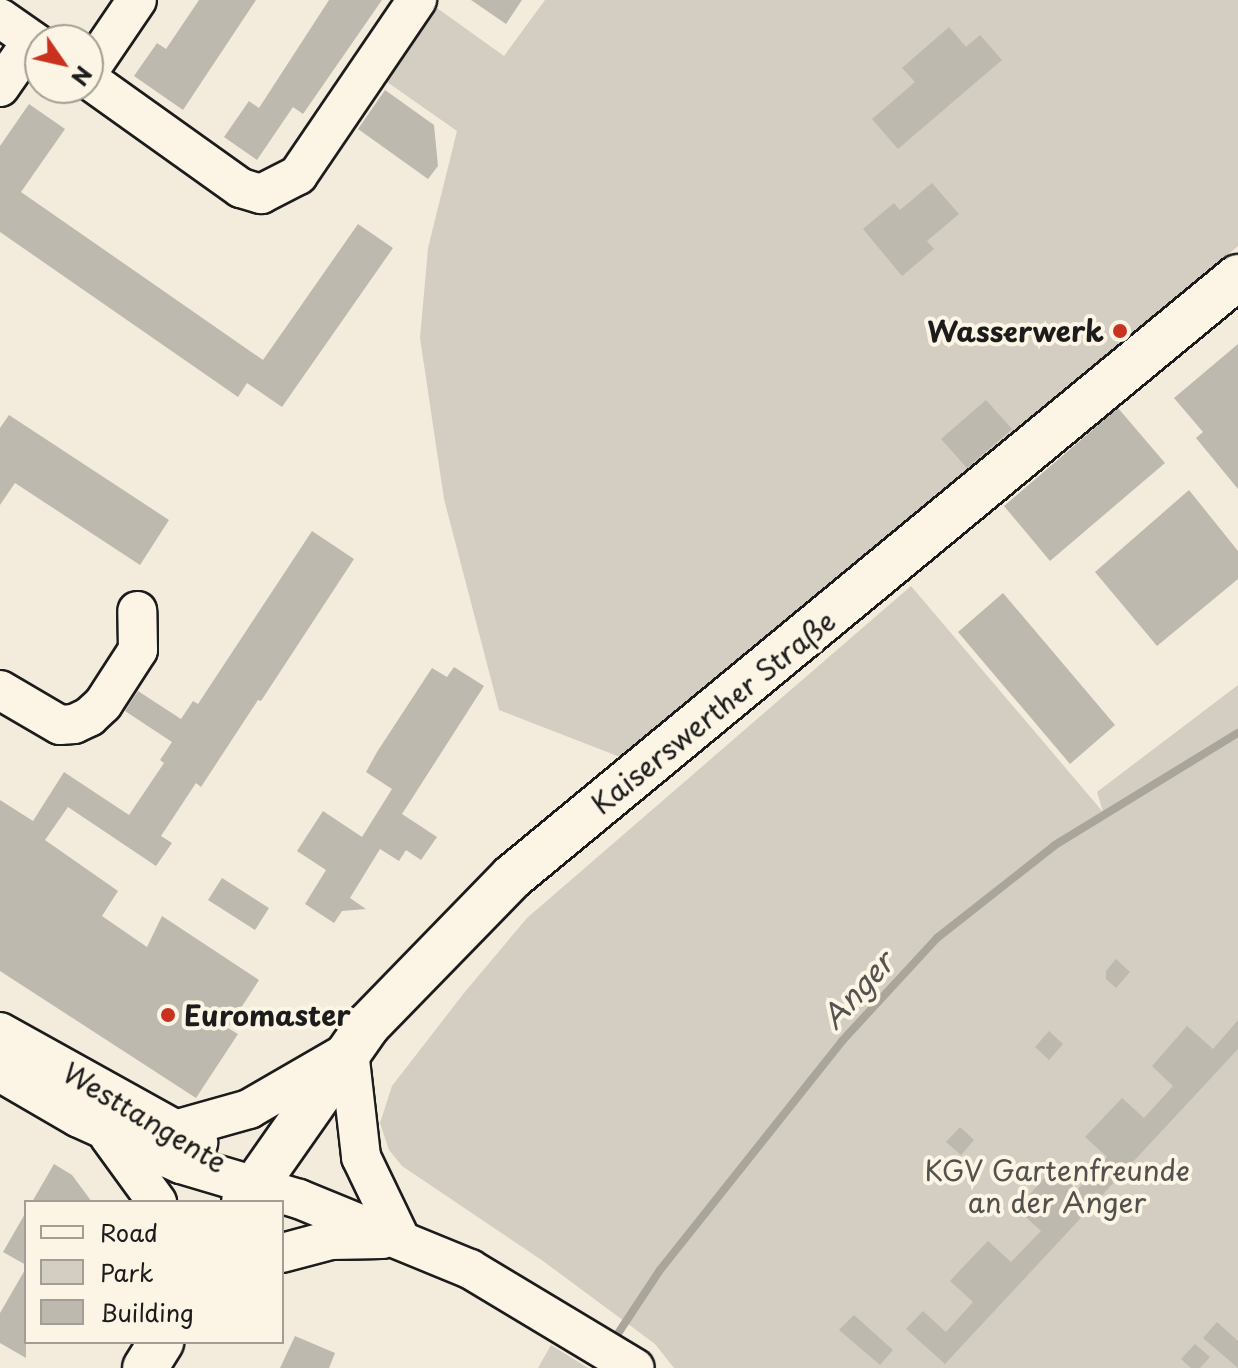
<!DOCTYPE html>
<html>
<head>
<meta charset="utf-8">
<style>
  body { margin:0 }
  #map { position:relative; width:1238px; height:1368px; overflow:hidden; background:#f3ecdd; font-family:"Playpen Sans",sans-serif }
  div>[style] { position:absolute }
  [style*='--x'] { left:calc(var(--x)*1px); top:calc(var(--y)*1px); width:calc(var(--w)*1px); rotate:calc(var(--a)*1deg) }
  .green>* { inset:0; background:#d3cec1 }
  .stream>* { height:8px; margin:-4px; padding:0 4px; transform-origin:4px; border-radius:4px; background:#aaa59b }
  .building>* { inset:0; background:#beb9ae }
  .roads { filter:drop-shadow(2px 0 #1c1c1c) drop-shadow(-2px 0 #1c1c1c) drop-shadow(0 2px #1c1c1c) drop-shadow(0 -2px #1c1c1c) }
  .minor>* { height:38px; margin:-19px; padding:0 19px; transform-origin:19px; border-radius:19px; background:#fcf5e5 }
  .major>* { height:44px; margin:-22px; padding:0 22px; transform-origin:22px; border-radius:22px; background:#fcf5e5 }
  .dots>* { width:22px; height:22px; translate:-50% -50%; box-sizing:border-box; border:4px solid #fcf5e5; border-radius:50% }
  span { translate:-50% -50%; white-space:nowrap; text-align:center; line-height:1.15; -webkit-text-stroke:8px #fcf5e5; paint-order:stroke }
  .poi-label { font-size:28px; color:#1c1c1c; font-weight:700 }
  .right { translate:-100% -50%; text-align:right }
  .left { translate:0 -50%; text-align:left }
  .street-label { font-size:28px; color:#1c1c1c }
  .park-label { font-size:28px; color:#53514e }
  .water-label { font-size:30px; color:#55534f; font-style:italic }
  .legend { position:absolute; left:24px; top:1200px; width:260px; height:144px; box-sizing:border-box; background:#fcf5e5; border:2px solid #a29e95; margin:0; padding:10px 14px; list-style:none; font-size:24px; color:#1c1c1c }
  .legend li { display:flex; align-items:center; gap:16px; height:40px }
  .legend b { width:40px; border:2px solid #a29e95 }
  .north { position:absolute; left:24px; top:24px; width:80px; height:80px; box-sizing:border-box; background:#fcf5e5; border:2px solid #a29e95; border-radius:50%; rotate:124deg; font-size:22px; font-weight:700; line-height:32px; text-align:center; color:#1c1c1c }
  .north::after { content:''; display:block; margin:auto; width:28px; height:36px; background:#c8321e; clip-path:polygon(50% 0,100% 100%,50% 72%,0 100%) }
</style>
</head>
<body>
<div id="map">
  <div class="green">
    <div style="clip-path:polygon(545px 0,1238px 0,1238px 246px,638px 764px,499px 710px,444px 499px,420px 338px,428px 248px,457px 131px,387px 82px,437px 8px,504px 56px)"></div>
    <div style="clip-path:polygon(911px 586px,1103px 812px,1097px 792px,1238px 685px,1238px 1368px,674px 1368px,655px 1344px,543px 1261px,402px 1166px,389px 1150px,380px 1123px,392px 1086px,464px 993px,527px 918px)"></div>
    <div style="clip-path:polygon(551px 1345px,588px 1368px,538px 1368px)"></div>
  </div>
  <div class="stream">
    <div style="--x:611;--y:1344;--w:89;--a:-56.5"></div>
    <div style="--x:660;--y:1270;--w:293;--a:-51.5"></div>
    <div style="--x:842;--y:1041;--w:140;--a:-47.3"></div>
    <div style="--x:937;--y:938;--w:150;--a:-38.2"></div>
    <div style="--x:1055;--y:845;--w:215;--a:-31.5"></div>
  </div>
  <div class="building">
    <div style="clip-path:polygon(199px 0,256px 0,183px 110px,134px 76px,157px 43px,166px 49px)"></div>
    <div style="clip-path:polygon(329px 0,382px 0,303px 114px,293px 107px,257px 160px,224px 137px,249px 101px,259px 108px)"></div>
    <div style="clip-path:polygon(471px 0,522px 0,506px 24px)"></div>
    <div style="clip-path:polygon(949px 27px,966px 47px,980px 35px,1002px 60px,898px 149px,872px 119px,915px 82px,902px 68px)"></div>
    <div style="clip-path:polygon(385px 90px,434px 125px,438px 166px,428px 179px,358px 129px)"></div>
    <div style="clip-path:polygon(29px 104px,65px 129px,21px 192px,263px 360px,358px 224px,393px 248px,282px 407px,247px 383px,238px 397px,0 232px,0 146px)"></div>
    <div style="clip-path:polygon(932px 183px,959px 214px,927px 241px,934px 249px,902px 276px,863px 229px,894px 203px,900px 210px)"></div>
    <div style="clip-path:polygon(1238px 344px,1238px 489px,1196px 438px,1203px 432px,1174px 398px)"></div>
    <div style="clip-path:polygon(986px 400px,1012px 429px,967px 468px,941px 439px)"></div>
    <div style="clip-path:polygon(1118px 408px,1165px 463px,1050px 561px,1004px 506px)"></div>
    <div style="clip-path:polygon(9px 415px,169px 520px,140px 565px,15px 483px,0 505px,0 428px)"></div>
    <div style="clip-path:polygon(1189px 490px,1238px 551px,1238px 579px,1157px 646px,1095px 572px)"></div>
    <div style="clip-path:polygon(312px 531px,354px 559px,261px 701px,258px 700px,201px 787px,196px 783px,161px 836px,172px 843px,156px 866px,68px 807px,45px 840px,118px 891px,102px 916px,147px 947px,162px 916px,259px 980px,228px 1028px,238px 1034px,196px 1098px,0 971px,0 800px,33px 821px,64px 772px,129px 815px,164px 763px,160px 760px,172px 742px,125px 711px,138px 691px,181px 719px,193px 701px,198px 704px)"></div>
    <div style="clip-path:polygon(1003px 593px,1115px 725px,1070px 764px,958px 632px)"></div>
    <div style="clip-path:polygon(454px 667px,484px 686px,402px 814px,437px 837px,421px 860px,406px 850px,399px 861px,380px 849px,350px 898px,366px 909px,342px 911px,334px 923px,305px 904px,326px 870px,297px 851px,323px 811px,362px 837px,392px 789px,366px 772px,377px 752px,432px 668px,447px 677px)"></div>
    <div style="clip-path:polygon(222px 878px,269px 908px,255px 930px,208px 900px)"></div>
    <div style="clip-path:polygon(1116px 959px,1130px 972px,1116px 988px,1106px 979px,1106px 971px)"></div>
    <div style="clip-path:polygon(1238px 1020px,1238px 1049px,945px 1364px,906px 1329px,923px 1311px,946px 1332px,973px 1302px,950px 1281px,964px 1266px,988px 1241px,1011px 1262px,1041px 1231px,1017px 1209px,1053px 1168px,1077px 1190px,1107px 1157px,1085px 1137px,1122px 1098px,1144px 1118px,1173px 1086px,1152px 1066px,1187px 1026px,1213px 1049px)"></div>
    <div style="clip-path:polygon(1049px 1031px,1063px 1044px,1049px 1060px,1035px 1047px)"></div>
    <div style="clip-path:polygon(960px 1127px,974px 1140px,961px 1155px,946px 1142px)"></div>
    <div style="clip-path:polygon(54px 1164px,72px 1175px,92px 1202px,32px 1202px)"></div>
    <div style="clip-path:polygon(26px 1212px,26px 1265px,3px 1252px)"></div>
    <div style="clip-path:polygon(26px 1268px,26px 1358px,0 1343px,0 1313px)"></div>
    <div style="clip-path:polygon(854px 1315px,893px 1350px,880px 1365px,839px 1330px)"></div>
    <div style="clip-path:polygon(1217px 1322px,1238px 1341px,1238px 1368px,1203px 1338px)"></div>
    <div style="clip-path:polygon(295px 1336px,335px 1353px,329px 1368px,280px 1368px)"></div>
    <div style="clip-path:polygon(1195px 1344px,1210px 1357px,1200px 1368px,1191px 1368px,1181px 1359px)"></div>
  </div>
  <div class="roads">
    <div class="minor">
      <div style="--x:0;--y:18;--w:49;--a:35"></div>
      <div style="--x:88;--y:72;--w:87;--a:-55.8"></div>
      <div style="--x:88;--y:79;--w:188;--a:35.5"></div>
      <div style="--x:241;--y:188;--w:21;--a:17"></div>
      <div style="--x:261;--y:194;--w:42;--a:-27.2"></div>
      <div style="--x:298;--y:175;--w:212;--a:-55.8"></div>
      <div style="--x:0;--y:87;--w:56;--a:-55.2"></div>
      <div style="--x:0;--y:690;--w:69;--a:30.3"></div>
      <div style="--x:60;--y:725;--w:14;--a:-4"></div>
      <div style="--x:74;--y:724;--w:17;--a:-25"></div>
      <div style="--x:89;--y:717;--w:19;--a:-43"></div>
      <div style="--x:103;--y:704;--w:64;--a:-57.1"></div>
      <div style="--x:138;--y:650;--w:39;--a:-91"></div>
      <div style="--x:0;--y:1032;--w:227;--a:29.1"></div>
      <div style="--x:0;--y:1072;--w:91;--a:30.2"></div>
      <div style="--x:79;--y:1118;--w:112;--a:24.3"></div>
      <div style="--x:181;--y:1164;--w:123;--a:16.5"></div>
      <div style="--x:299;--y:1199;--w:185;--a:22.3"></div>
      <div style="--x:470;--y:1269;--w:192;--a:31"></div>
      <div style="--x:178;--y:1129;--w:74;--a:-15.7"></div>
      <div style="--x:249;--y:1109;--w:116;--a:-30.1"></div>
      <div style="--x:349;--y:1051;--w:107;--a:83.5"></div>
      <div style="--x:361;--y:1157;--w:92;--a:64.3"></div>
      <div style="--x:109;--y:1136;--w:82;--a:54"></div>
      <div style="--x:282;--y:1253;--w:51;--a:-14.9"></div>
      <div style="--x:331;--y:1240;--w:51;--a:-1.1"></div>
    </div>
    <div class="major">
      <div style="--x:244;--y:1202;--w:216;--a:-55"></div>
      <div style="--x:368;--y:1025;--w:206;--a:-45.8"></div>
      <div style="--x:512;--y:877;--w:942;--a:-39.57"></div>
      <div style="--x:145;--y:1368;--w:31;--a:-58"></div>
    </div>
  </div>
  <div class="dots">
    <div style="left:1120px;top:331px;background:#c8321e"></div>
    <div style="left:168px;top:1015px;background:#c8321e"></div>
  </div>
  <div class="poi-label">
    <span class="right" style="left:1104px;top:331px">Wasserwerk</span>
    <span class="left" style="left:184px;top:1015px">Euromaster</span>
  </div>
  <div class="street-label">
    <span style="left:713px;top:712px;rotate:-39deg">Kaiserswerther Straße</span>
    <span style="left:145px;top:1117px;rotate:31deg">Westtangente</span>
  </div>
  <div class="park-label">
    <span style="left:1057px;top:1186px">KGV Gartenfreunde<br>an der Anger</span>
  </div>
  <div class="water-label">
    <span style="left:857px;top:990px;rotate:-48deg">Anger</span>
  </div>
  <ul class="legend">
  <li><b style="height:10px;background:#fcf5e5"></b>Road</li>
  <li><b style="height:22px;background:#d3cec1"></b>Park</li>
  <li><b style="height:22px;background:#beb9ae"></b>Building</li>
  </ul>
  <div class="north">N</div>
</div>
</body>
</html>
